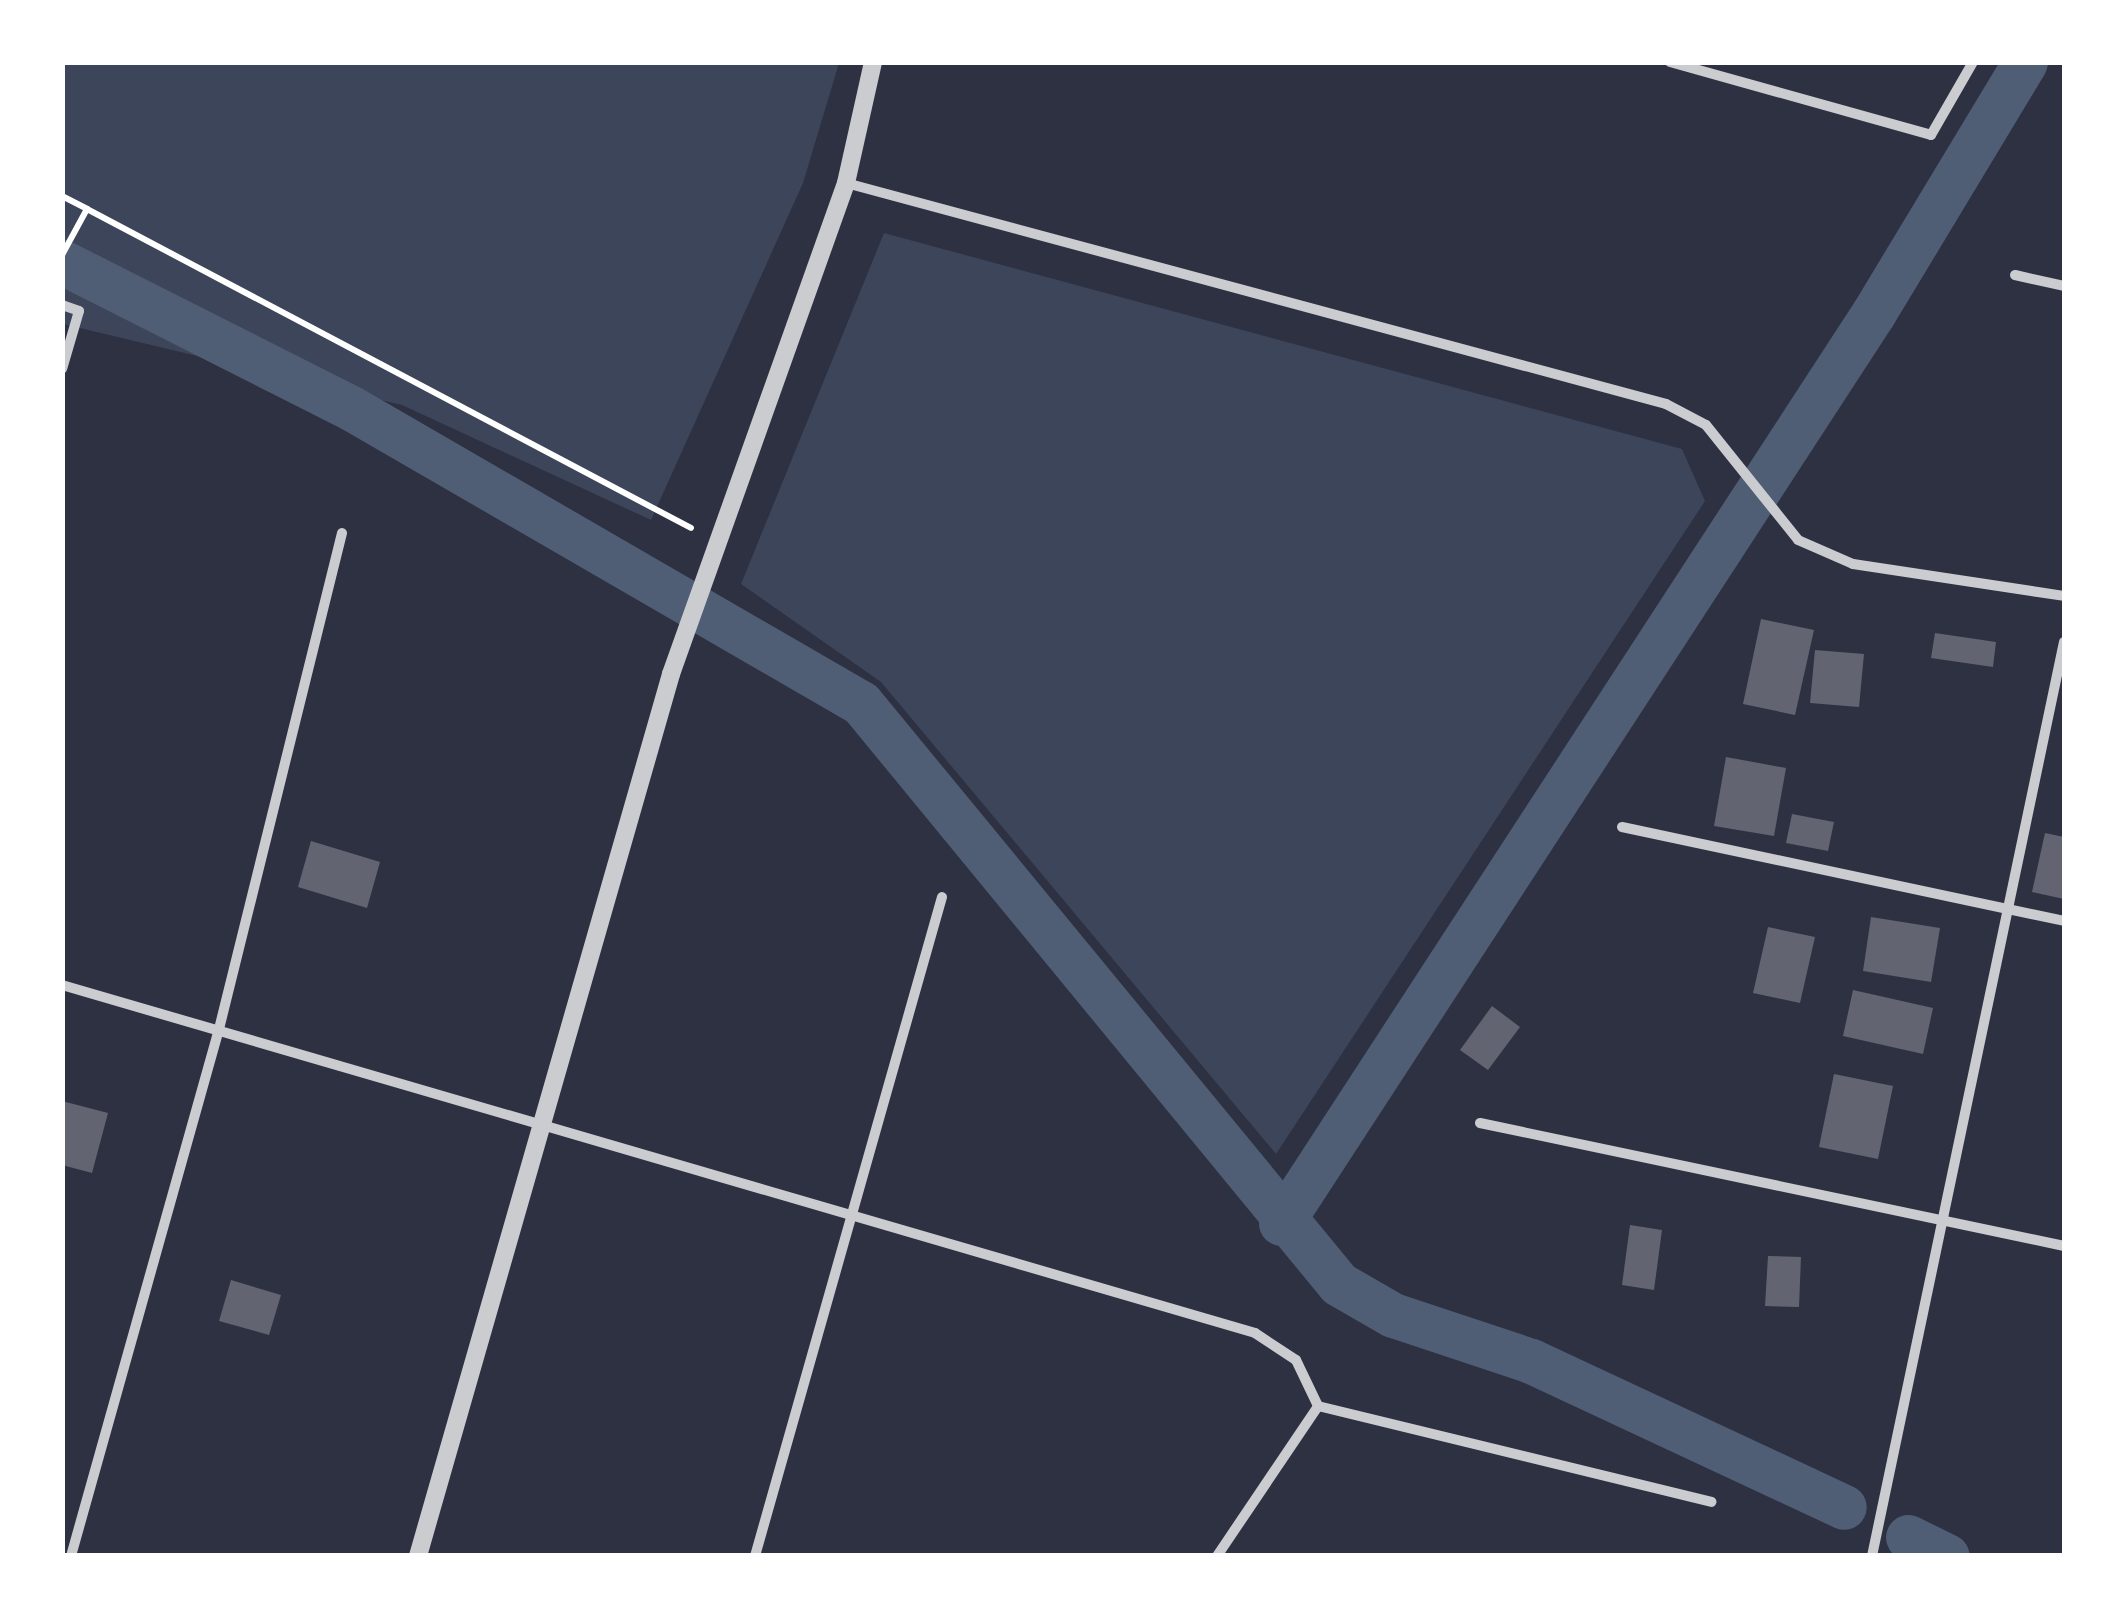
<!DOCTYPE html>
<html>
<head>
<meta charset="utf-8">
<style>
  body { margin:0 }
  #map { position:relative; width:2127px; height:1618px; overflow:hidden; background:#2d3142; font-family:Commissioner,sans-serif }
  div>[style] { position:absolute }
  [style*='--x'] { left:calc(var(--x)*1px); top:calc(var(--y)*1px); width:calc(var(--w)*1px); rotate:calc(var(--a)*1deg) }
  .green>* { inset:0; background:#3c4559 }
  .canal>* { height:45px; margin:-22.5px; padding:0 22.5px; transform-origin:22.5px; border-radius:22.5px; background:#4f5d75 }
  .building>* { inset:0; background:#626471 }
  .path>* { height:6px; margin:-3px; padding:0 3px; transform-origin:3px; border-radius:3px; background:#fff }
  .minor>* { height:10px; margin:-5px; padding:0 5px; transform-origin:5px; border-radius:5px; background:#caccd0 }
  .tertiary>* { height:18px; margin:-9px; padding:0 9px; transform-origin:9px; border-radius:9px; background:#caccd0 }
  span { translate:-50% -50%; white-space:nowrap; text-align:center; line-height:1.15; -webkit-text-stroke:8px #fff; paint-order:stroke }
  .frame { position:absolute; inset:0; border:65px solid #fff; pointer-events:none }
</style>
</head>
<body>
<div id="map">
  <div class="green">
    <div style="clip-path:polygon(63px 63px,839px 63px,803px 183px,651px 520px,402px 405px,63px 324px)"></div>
    <div style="clip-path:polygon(884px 233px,1682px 449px,1705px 501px,1276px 1154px,881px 682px,741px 584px)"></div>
  </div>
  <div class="canal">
    <div style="--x:62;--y:262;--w:324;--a:26.8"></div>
    <div style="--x:351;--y:408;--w:589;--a:30.05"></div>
    <div style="--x:861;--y:703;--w:752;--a:50.56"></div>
    <div style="--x:1339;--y:1284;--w:62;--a:29.9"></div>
    <div style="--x:1393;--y:1315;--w:145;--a:18.4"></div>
    <div style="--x:1531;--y:1361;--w:345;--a:25"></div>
    <div style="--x:1281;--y:1223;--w:1085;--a:-56.93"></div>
    <div style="--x:1873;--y:314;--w:294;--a:-58.9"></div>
    <div style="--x:1908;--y:1537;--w:43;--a:26"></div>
  </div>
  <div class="building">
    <div style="clip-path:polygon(1761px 619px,1814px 630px,1795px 715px,1743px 704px)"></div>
    <div style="clip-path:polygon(1935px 633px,1996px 642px,1993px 667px,1931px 658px)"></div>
    <div style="clip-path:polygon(1815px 650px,1864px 654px,1859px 707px,1810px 703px)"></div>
    <div style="clip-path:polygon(1726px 757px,1786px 768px,1774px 836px,1714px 826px)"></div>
    <div style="clip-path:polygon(1792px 814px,1834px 822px,1828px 851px,1786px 843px)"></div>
    <div style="clip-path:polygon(2045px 833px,2064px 837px,2064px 899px,2032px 892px)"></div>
    <div style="clip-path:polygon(311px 841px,380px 862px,367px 908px,298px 887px)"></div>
    <div style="clip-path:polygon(1871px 917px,1940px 928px,1931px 982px,1863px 971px)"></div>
    <div style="clip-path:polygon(1768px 927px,1815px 937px,1800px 1003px,1753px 993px)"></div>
    <div style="clip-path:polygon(1853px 990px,1933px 1008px,1923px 1054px,1843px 1036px)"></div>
    <div style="clip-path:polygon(1492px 1006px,1520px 1027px,1488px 1070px,1460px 1050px)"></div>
    <div style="clip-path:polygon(1834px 1074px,1893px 1086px,1878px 1159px,1819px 1147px)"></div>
    <div style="clip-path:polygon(62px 1101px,108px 1113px,92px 1173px,62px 1165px)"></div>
    <div style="clip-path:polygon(1630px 1225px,1662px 1230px,1654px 1290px,1622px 1285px)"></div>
    <div style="clip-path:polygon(1768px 1256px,1801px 1257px,1799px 1307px,1765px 1306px)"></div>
    <div style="clip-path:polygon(231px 1280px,281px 1295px,269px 1335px,219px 1321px)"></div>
  </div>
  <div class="path">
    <div style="--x:62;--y:196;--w:28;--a:27"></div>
    <div style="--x:87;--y:209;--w:52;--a:118.5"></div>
    <div style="--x:87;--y:209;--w:683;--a:27.84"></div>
  </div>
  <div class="minor">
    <div style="--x:1670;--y:62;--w:271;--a:15.6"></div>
    <div style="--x:1931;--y:135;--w:84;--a:-60.1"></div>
    <div style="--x:846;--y:183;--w:849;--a:15.08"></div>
    <div style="--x:1666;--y:404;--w:45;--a:27.7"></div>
    <div style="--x:1706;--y:425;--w:147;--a:51.3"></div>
    <div style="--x:1798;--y:540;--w:60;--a:23.6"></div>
    <div style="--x:1853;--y:564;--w:213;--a:8.6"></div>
    <div style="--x:2015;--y:275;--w:50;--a:12.7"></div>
    <div style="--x:62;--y:305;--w:18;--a:19"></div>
    <div style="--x:79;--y:311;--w:60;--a:106.3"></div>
    <div style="--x:1622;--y:827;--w:452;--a:12"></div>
    <div style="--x:62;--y:985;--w:1243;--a:16.26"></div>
    <div style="--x:1255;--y:1333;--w:49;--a:33.4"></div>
    <div style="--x:1296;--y:1360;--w:51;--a:64.4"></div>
    <div style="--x:1480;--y:1123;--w:597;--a:11.89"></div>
    <div style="--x:1318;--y:1406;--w:405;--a:13.7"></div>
    <div style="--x:71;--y:1556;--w:547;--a:-74.31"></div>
    <div style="--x:219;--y:1029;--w:511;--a:-76.07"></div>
    <div style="--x:755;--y:1556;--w:685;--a:-74.16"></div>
    <div style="--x:1217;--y:1556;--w:181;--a:-56"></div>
    <div style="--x:1872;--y:1556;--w:934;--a:-78.14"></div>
  </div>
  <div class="tertiary">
    <div style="--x:418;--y:1556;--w:918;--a:-73.99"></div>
    <div style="--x:671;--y:674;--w:521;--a:-70.38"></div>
    <div style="--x:846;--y:183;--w:124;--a:-77.4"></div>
  </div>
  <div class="frame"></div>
</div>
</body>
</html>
